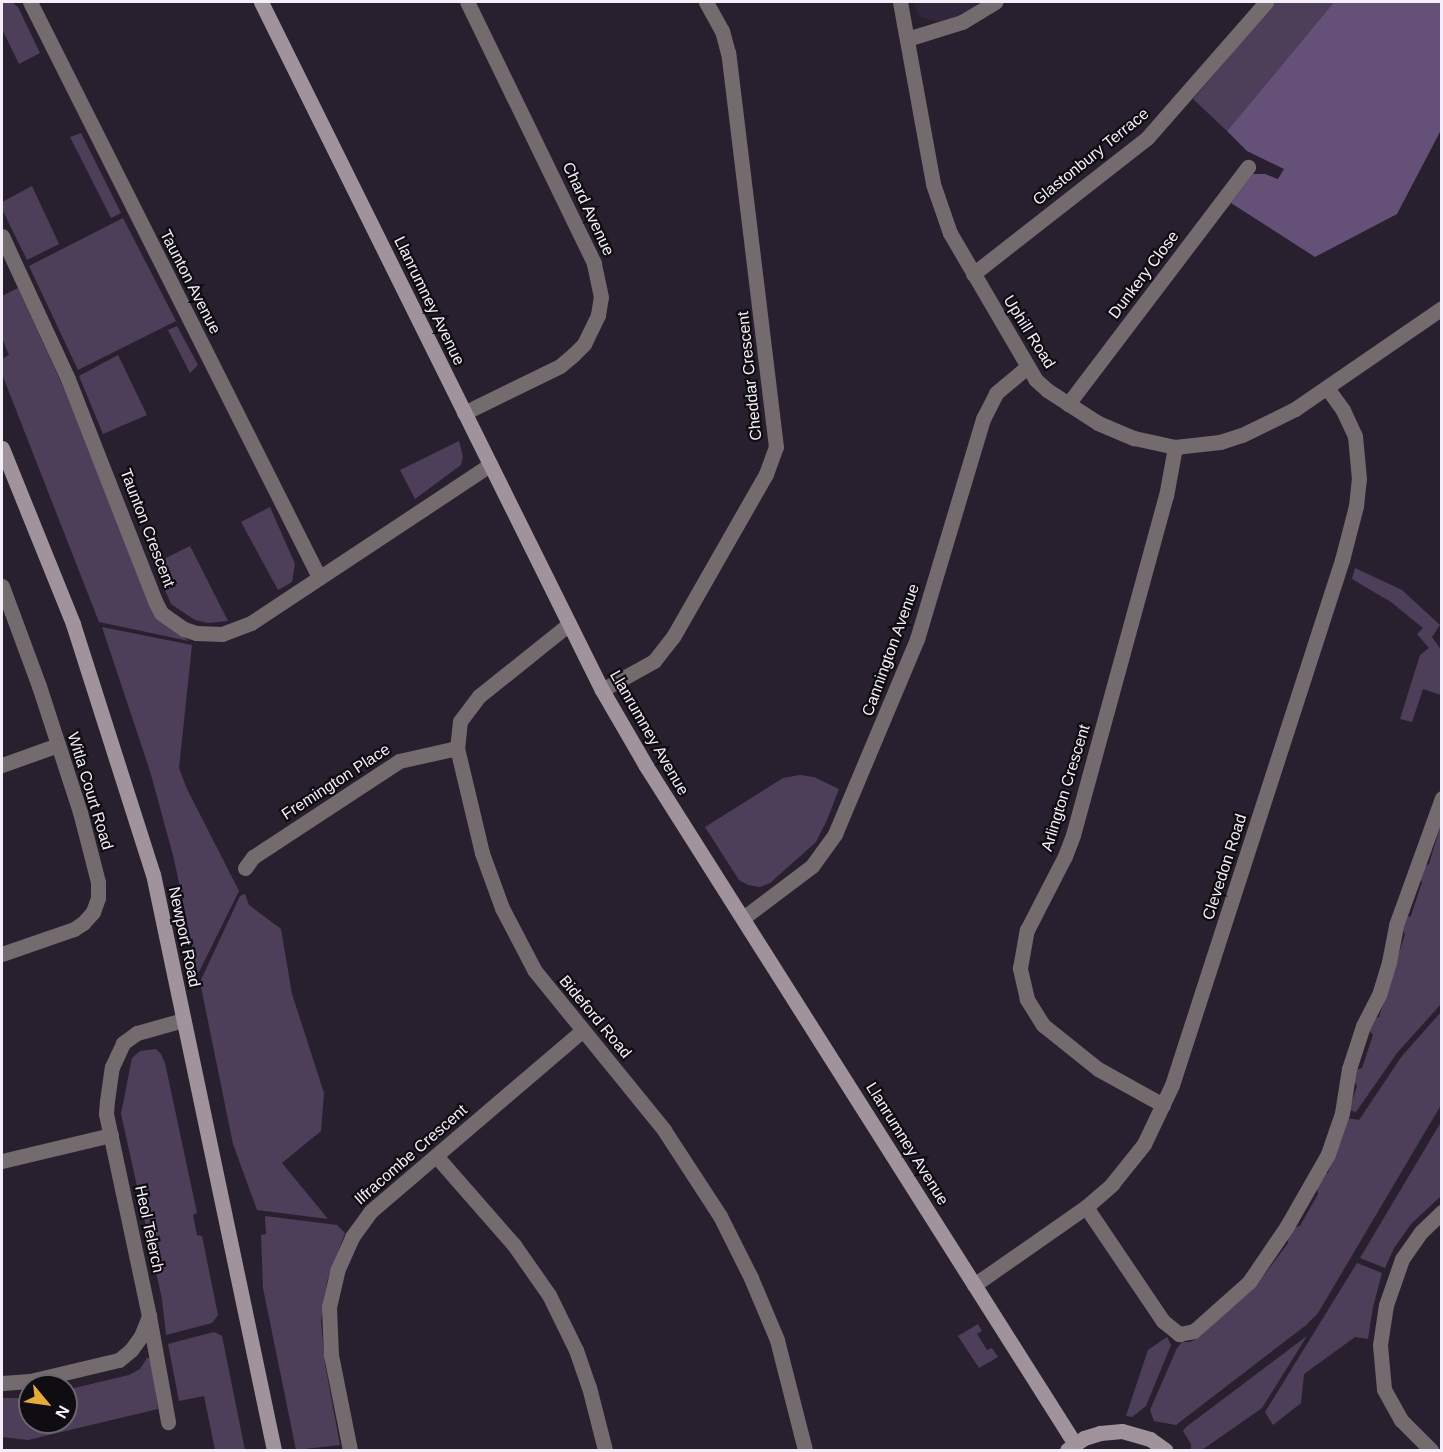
<!DOCTYPE html>
<html>
<head>
<meta charset="utf-8">
<style>
  body { margin:0 }
  #map { position:relative; width:1443px; height:1452px; overflow:hidden; background:#28202f; font-family:Arial,sans-serif }
  div>[style] { position:absolute }
  [style*='--x'] { left:calc(var(--x)*1px); top:calc(var(--y)*1px); width:calc(var(--w)*1px); rotate:calc(var(--a)*1deg) }
  .built>* { inset:0; background:#31263b }
  .green>* { inset:0; background:#4d3f59 }
  .forest>* { inset:0; background:#655077 }
  .street>* { height:15px; margin:-7.5px; padding:0 7.5px; transform-origin:7.5px; border-radius:7.5px; background:#746b6f }
  .secondary>* { height:15px; margin:-7.5px; padding:0 7.5px; transform-origin:7.5px; border-radius:7.5px; background:#a1939b }
  span { translate:-50% -50%; white-space:nowrap; text-align:center; line-height:1.15; -webkit-text-stroke:4.5px #0f0c12; paint-order:stroke }
  .street-label { font-size:16px; color:#f3eef8 }
  .frame { position:absolute; inset:0; border:3px solid #f3eef8; pointer-events:none }
  .north { position:absolute; left:18px; top:1374px; width:60px; height:60px; box-sizing:border-box; background:#0f0c12; border:2px solid #6a666e; border-radius:50%; rotate:119deg; font-size:16px; font-weight:700; line-height:24px; text-align:center; color:#f3eef8 }
  .north::after { content:''; display:block; margin:auto; width:21px; height:27px; background:#e7ac37; clip-path:polygon(50% 0,100% 100%,50% 72%,0 100%) }
</style>
</head>
<body>
<div id="map">
  <div class="built">
    <div style="clip-path:polygon(913px 2px,979px 2px,963px 17px,940px 22px,920px 17px)"></div>
  </div>
  <div class="green">
    <div style="clip-path:polygon(2px 2px,12px 2px,18px 7px,40px 53px,19px 64px,2px 29px)"></div>
    <div style="clip-path:polygon(1275px 2px,1334px 2px,1227px 131px,1193px 99px)"></div>
    <div style="clip-path:polygon(81px 133px,121px 213px,111px 218px,70px 137px)"></div>
    <div style="clip-path:polygon(32px 186px,59px 244px,27px 260px,2px 209px,2px 202px)"></div>
    <div style="clip-path:polygon(123px 218px,176px 321px,78px 370px,29px 266px)"></div>
    <div style="clip-path:polygon(18px 288px,64px 389px,149px 603px,179px 634px,189px 641px,99px 622px,2px 374px,2px 359px,9px 355px,2px 338px,2px 296px)"></div>
    <div style="clip-path:polygon(177px 326px,198px 365px,190px 373px,168px 330px)"></div>
    <div style="clip-path:polygon(118px 355px,147px 415px,103px 434px,79px 376px)"></div>
    <div style="clip-path:polygon(459px 441px,463px 457px,461px 465px,415px 499px,400px 470px)"></div>
    <div style="clip-path:polygon(270px 507px,295px 564px,292px 582px,278px 590px,241px 522px)"></div>
    <div style="clip-path:polygon(190px 546px,228px 621px,208px 623px,195px 620px,171px 604px,154px 564px)"></div>
    <div style="clip-path:polygon(1355px 568px,1402px 590px,1440px 625px,1432px 637px,1441px 650px,1441px 695px,1423px 689px,1412px 722px,1400px 719px,1420px 655px,1429px 648px,1417px 634px,1423px 628px,1391px 602px,1352px 579px)"></div>
    <div style="clip-path:polygon(102px 627px,192px 645px,179px 768px,187px 789px,239px 891px,198px 974px,174px 859px,150px 771px)"></div>
    <div style="clip-path:polygon(800px 775px,814px 777px,839px 789px,827px 820px,816px 842px,770px 883px,760px 887px,748px 885px,739px 880px,705px 827px,783px 778px)"></div>
    <div style="clip-path:polygon(1441px 824px,1441px 1004px,1397px 1053px,1356px 1112px,1349px 1110px,1357px 1086px,1353px 1079px,1356px 1070px,1362px 1068px,1373px 1035px,1369px 1030px,1372px 1019px,1379px 1017px,1405px 934px,1401px 927px,1404px 918px,1411px 916px,1422px 882px,1418px 876px,1422px 867px,1429px 864px)"></div>
    <div style="clip-path:polygon(245px 894px,249px 905px,281px 929px,292px 994px,324px 1093px,321px 1131px,282px 1163px,328px 1219px,257px 1210px,233px 1144px,200px 982px,240px 896px)"></div>
    <div style="clip-path:polygon(1441px 1012px,1441px 1105px,1318px 1313px,1305px 1326px,1176px 1425px,1154px 1421px,1150px 1410px,1177px 1348px,1182px 1342px,1190px 1342px,1200px 1337px,1265px 1274px,1288px 1243px,1287px 1236px,1292px 1228px,1300px 1226px,1318px 1194px,1316px 1185px,1320px 1176px,1328px 1173px,1347px 1118px,1359px 1120px,1402px 1056px)"></div>
    <div style="clip-path:polygon(156px 1049px,161px 1054px,165px 1063px,197px 1213px,193px 1215px,197px 1235px,202px 1236px,218px 1315px,212px 1323px,166px 1335px,162px 1299px,121px 1114px,132px 1058px,140px 1051px)"></div>
    <div style="clip-path:polygon(1441px 1122px,1441px 1196px,1411px 1224px,1394px 1248px,1385px 1268px,1360px 1258px)"></div>
    <div style="clip-path:polygon(265px 1216px,337px 1225px,345px 1233px,327px 1281px,321px 1321px,325px 1364px,340px 1445px,296px 1450px,263px 1288px,261px 1235px,266px 1234px)"></div>
    <div style="clip-path:polygon(1357px 1263px,1382px 1273px,1373px 1307px,1368px 1339px,1355px 1337px,1304px 1374px,1301px 1403px,1273px 1425px,1265px 1412px)"></div>
    <div style="clip-path:polygon(978px 1324px,982px 1331px,977px 1334px,987px 1350px,992px 1348px,998px 1357px,979px 1368px,958px 1336px)"></div>
    <div style="clip-path:polygon(214px 1332px,222px 1336px,245px 1450px,215px 1450px,204px 1396px,179px 1401px,168px 1344px)"></div>
    <div style="clip-path:polygon(1307px 1336px,1262px 1408px,1202px 1450px,1191px 1450px,1191px 1444px,1183px 1431px,1186px 1427px)"></div>
    <div style="clip-path:polygon(1167px 1337px,1171px 1345px,1146px 1406px,1132px 1417px,1126px 1416px,1148px 1350px)"></div>
    <div style="clip-path:polygon(147px 1358px,151px 1358px,158px 1409px,28px 1440px,2px 1437px,2px 1398px,30px 1398px,30px 1422px,66px 1422px,66px 1390px,129px 1375px,140px 1369px)"></div>
  </div>
  <div class="forest">
    <div style="clip-path:polygon(1334px 2px,1441px 2px,1441px 130px,1397px 214px,1315px 257px,1231px 203px,1253px 174px,1265px 174px,1278px 179px,1284px 169px,1247px 151px,1227px 131px)"></div>
  </div>
  <div class="street">
    <div style="--x:30;--y:2;--w:644;--a:63.32"></div>
    <div style="--x:900;--y:2;--w:185;--a:79.7"></div>
    <div style="--x:933;--y:184;--w:52;--a:70.9"></div>
    <div style="--x:950;--y:233;--w:170;--a:59.7"></div>
    <div style="--x:1036;--y:380;--w:15;--a:42"></div>
    <div style="--x:1047;--y:390;--w:61;--a:32.9"></div>
    <div style="--x:1098;--y:423;--w:39;--a:23"></div>
    <div style="--x:1134;--y:438;--w:42;--a:12.4"></div>
    <div style="--x:1175;--y:447;--w:45;--a:-6.3"></div>
    <div style="--x:1220;--y:442;--w:23;--a:-18"></div>
    <div style="--x:1242;--y:435;--w:59;--a:-26.1"></div>
    <div style="--x:1295;--y:409;--w:178;--a:-34.5"></div>
    <div style="--x:907;--y:39;--w:58;--a:-17.2"></div>
    <div style="--x:962;--y:22;--w:39;--a:-31"></div>
    <div style="--x:2;--y:236;--w:157;--a:65.2"></div>
    <div style="--x:68;--y:379;--w:238;--a:68.6"></div>
    <div style="--x:155;--y:601;--w:13;--a:63"></div>
    <div style="--x:161;--y:613;--w:28;--a:35"></div>
    <div style="--x:184;--y:629;--w:13;--a:18"></div>
    <div style="--x:196;--y:633;--w:26;--a:2"></div>
    <div style="--x:222;--y:634;--w:31;--a:-21"></div>
    <div style="--x:251;--y:623;--w:287;--a:-33.5"></div>
    <div style="--x:973;--y:274;--w:221;--a:-38"></div>
    <div style="--x:1147;--y:138;--w:181;--a:-48.8"></div>
    <div style="--x:1068;--y:404;--w:298;--a:-52.8"></div>
    <div style="--x:464;--y:413;--w:107;--a:-26.1"></div>
    <div style="--x:560;--y:366;--w:17;--a:-40"></div>
    <div style="--x:573;--y:355;--w:16;--a:-45"></div>
    <div style="--x:584;--y:344;--w:32;--a:-64"></div>
    <div style="--x:598;--y:315;--w:18;--a:-81"></div>
    <div style="--x:601;--y:297;--w:35;--a:-102"></div>
    <div style="--x:594;--y:263;--w:290;--a:-115.9"></div>
    <div style="--x:2;--y:586;--w:107;--a:69.7"></div>
    <div style="--x:39;--y:686;--w:133;--a:72"></div>
    <div style="--x:80;--y:812;--w:72;--a:75.6"></div>
    <div style="--x:98;--y:882;--w:16;--a:90"></div>
    <div style="--x:98;--y:898;--w:15;--a:110"></div>
    <div style="--x:93;--y:912;--w:15;--a:132"></div>
    <div style="--x:83;--y:923;--w:11;--a:146"></div>
    <div style="--x:74;--y:929;--w:76;--a:160.9"></div>
    <div style="--x:569;--y:624;--w:115;--a:141.3"></div>
    <div style="--x:479;--y:696;--w:31;--a:127"></div>
    <div style="--x:460;--y:721;--w:27;--a:96"></div>
    <div style="--x:457;--y:748;--w:108;--a:76.6"></div>
    <div style="--x:482;--y:853;--w:59;--a:70"></div>
    <div style="--x:502;--y:908;--w:71;--a:62.4"></div>
    <div style="--x:535;--y:971;--w:205;--a:50.9"></div>
    <div style="--x:664;--y:1130;--w:103;--a:56.9"></div>
    <div style="--x:720;--y:1216;--w:69;--a:63.4"></div>
    <div style="--x:751;--y:1278;--w:67;--a:67.2"></div>
    <div style="--x:777;--y:1340;--w:114;--a:75.7"></div>
    <div style="--x:602;--y:690;--w:60;--a:-29.1"></div>
    <div style="--x:654;--y:661;--w:31;--a:-52"></div>
    <div style="--x:673;--y:637;--w:188;--a:-60.3"></div>
    <div style="--x:766;--y:474;--w:29;--a:-70"></div>
    <div style="--x:776;--y:447;--w:397;--a:-96.9"></div>
    <div style="--x:728;--y:53;--w:23;--a:-105"></div>
    <div style="--x:722;--y:31;--w:33;--a:-119"></div>
    <div style="--x:2;--y:765;--w:59;--a:-19.7"></div>
    <div style="--x:245;--y:868;--w:14;--a:-54"></div>
    <div style="--x:253;--y:857;--w:175;--a:-33.3"></div>
    <div style="--x:399;--y:761;--w:59;--a:-12.6"></div>
    <div style="--x:743;--y:918;--w:86;--a:-37"></div>
    <div style="--x:812;--y:866;--w:39;--a:-54"></div>
    <div style="--x:835;--y:834;--w:212;--a:-67.2"></div>
    <div style="--x:917;--y:639;--w:230;--a:-73.3"></div>
    <div style="--x:983;--y:419;--w:29;--a:-63"></div>
    <div style="--x:996;--y:393;--w:40;--a:-40"></div>
    <div style="--x:1163;--y:1105;--w:74;--a:-151"></div>
    <div style="--x:1098;--y:1069;--w:70;--a:-141.3"></div>
    <div style="--x:1043;--y:1025;--w:31;--a:-122"></div>
    <div style="--x:1027;--y:999;--w:32;--a:-103"></div>
    <div style="--x:1020;--y:968;--w:39;--a:-80"></div>
    <div style="--x:1027;--y:930;--w:83;--a:-62.8"></div>
    <div style="--x:1065;--y:856;--w:22;--a:-69"></div>
    <div style="--x:1073;--y:835;--w:352;--a:-74.7"></div>
    <div style="--x:1166;--y:496;--w:50;--a:-79.6"></div>
    <div style="--x:437;--y:1157;--w:117;--a:48.8"></div>
    <div style="--x:514;--y:1245;--w:61;--a:55"></div>
    <div style="--x:549;--y:1295;--w:61;--a:63.9"></div>
    <div style="--x:576;--y:1350;--w:39;--a:71"></div>
    <div style="--x:589;--y:1387;--w:65;--a:75.7"></div>
    <div style="--x:2;--y:1161;--w:112;--a:-13.4"></div>
    <div style="--x:1086;--y:1207;--w:138;--a:56"></div>
    <div style="--x:1163;--y:1321;--w:21;--a:39"></div>
    <div style="--x:1179;--y:1334;--w:15;--a:-11"></div>
    <div style="--x:1194;--y:1331;--w:74;--a:-41.7"></div>
    <div style="--x:1249;--y:1282;--w:68;--a:-55.8"></div>
    <div style="--x:1287;--y:1226;--w:83;--a:-60.3"></div>
    <div style="--x:1328;--y:1154;--w:43;--a:-71.1"></div>
    <div style="--x:1342;--y:1113;--w:45;--a:-81"></div>
    <div style="--x:1349;--y:1069;--w:45;--a:-72"></div>
    <div style="--x:1363;--y:1026;--w:35;--a:-63"></div>
    <div style="--x:1379;--y:995;--w:34;--a:-73"></div>
    <div style="--x:1389;--y:962;--w:38;--a:-79"></div>
    <div style="--x:1396;--y:925;--w:135;--a:-70.1"></div>
    <div style="--x:974;--y:1285;--w:136;--a:-34.9"></div>
    <div style="--x:1086;--y:1207;--w:35;--a:-41"></div>
    <div style="--x:1112;--y:1184;--w:51;--a:-51.3"></div>
    <div style="--x:1144;--y:1144;--w:65;--a:-64.6"></div>
    <div style="--x:1172;--y:1085;--w:552;--a:-72.06"></div>
    <div style="--x:1342;--y:560;--w:56;--a:-75.5"></div>
    <div style="--x:1356;--y:506;--w:27;--a:-84"></div>
    <div style="--x:1359;--y:479;--w:43;--a:-95.3"></div>
    <div style="--x:1355;--y:436;--w:29;--a:-115"></div>
    <div style="--x:1343;--y:410;--w:27;--a:-126"></div>
    <div style="--x:149;--y:1316;--w:108;--a:79.8"></div>
    <div style="--x:2;--y:1383;--w:28;--a:-4"></div>
    <div style="--x:30;--y:1381;--w:91;--a:-13.3"></div>
    <div style="--x:119;--y:1360;--w:16;--a:-40"></div>
    <div style="--x:131;--y:1350;--w:17;--a:-54"></div>
    <div style="--x:141;--y:1336;--w:22;--a:-68"></div>
    <div style="--x:149;--y:1316;--w:207;--a:-102"></div>
    <div style="--x:106;--y:1114;--w:13;--a:-86"></div>
    <div style="--x:107;--y:1101;--w:34;--a:-82"></div>
    <div style="--x:112;--y:1067;--w:26;--a:-65"></div>
    <div style="--x:123;--y:1043;--w:17;--a:-36"></div>
    <div style="--x:137;--y:1033;--w:48;--a:-15.8"></div>
    <div style="--x:350;--y:1450;--w:97;--a:-101.3"></div>
    <div style="--x:331;--y:1355;--w:48;--a:-92.4"></div>
    <div style="--x:329;--y:1307;--w:37;--a:-77"></div>
    <div style="--x:337;--y:1271;--w:37;--a:-66"></div>
    <div style="--x:352;--y:1237;--w:32;--a:-54"></div>
    <div style="--x:371;--y:1211;--w:277;--a:-40.5"></div>
    <div style="--x:1431;--y:1450;--w:42;--a:-135"></div>
    <div style="--x:1401;--y:1420;--w:35;--a:-119"></div>
    <div style="--x:1384;--y:1389;--w:44;--a:-95.2"></div>
    <div style="--x:1380;--y:1345;--w:40;--a:-81.5"></div>
    <div style="--x:1386;--y:1305;--w:49;--a:-70.8"></div>
    <div style="--x:1402;--y:1259;--w:33;--a:-55"></div>
    <div style="--x:1421;--y:1232;--w:29;--a:-44"></div>
  </div>
  <div class="secondary">
    <div style="--x:261;--y:2;--w:768;--a:63.64"></div>
    <div style="--x:602;--y:690;--w:88;--a:59.9"></div>
    <div style="--x:646;--y:766;--w:802;--a:57.68"></div>
    <div style="--x:2;--y:448;--w:190;--a:68"></div>
    <div style="--x:73;--y:624;--w:262;--a:72.3"></div>
    <div style="--x:153;--y:874;--w:589;--a:78.14"></div>
    <div style="--x:1067;--y:1450;--w:21;--a:-35"></div>
    <div style="--x:1084;--y:1438;--w:17;--a:-17"></div>
    <div style="--x:1100;--y:1433;--w:22;--a:-5"></div>
    <div style="--x:1122;--y:1431;--w:29;--a:16"></div>
    <div style="--x:1150;--y:1439;--w:19;--a:36"></div>
  </div>
  <div class="street-label">
    <span style="left:1091px;top:157px;rotate:-39deg">Glastonbury Terrace</span>
    <span style="left:588px;top:209px;rotate:65deg">Chard Avenue</span>
    <span style="left:1144px;top:275px;rotate:-53deg">Dunkery Close</span>
    <span style="left:190px;top:282px;rotate:63deg">Taunton Avenue</span>
    <span style="left:429px;top:301px;rotate:64deg">Llanrumney Avenue</span>
    <span style="left:1029px;top:332px;rotate:58deg">Uphill Road</span>
    <span style="left:750px;top:376px;rotate:-96deg">Cheddar Crescent</span>
    <span style="left:147px;top:528px;rotate:69deg">Taunton Crescent</span>
    <span style="left:891px;top:650px;rotate:-70deg">Cannington Avenue</span>
    <span style="left:649px;top:733px;rotate:60deg">Llanrumney Avenue</span>
    <span style="left:336px;top:782px;rotate:-33deg">Fremington Place</span>
    <span style="left:1066px;top:788px;rotate:-73deg">Arlington Crescent</span>
    <span style="left:90px;top:791px;rotate:73deg">Witla Court Road</span>
    <span style="left:1225px;top:867px;rotate:-72deg">Clevedon Road</span>
    <span style="left:184px;top:937px;rotate:78deg">Newport Road</span>
    <span style="left:595px;top:1017px;rotate:50deg">Bideford Road</span>
    <span style="left:907px;top:1144px;rotate:58deg">Llanrumney Avenue</span>
    <span style="left:411px;top:1155px;rotate:-41deg">Ilfracombe Crescent</span>
    <span style="left:149px;top:1229px;rotate:78deg">Heol Telerch</span>
  </div>
  <div class="frame"></div>
  <div class="north">N</div>
</div>
</body>
</html>
